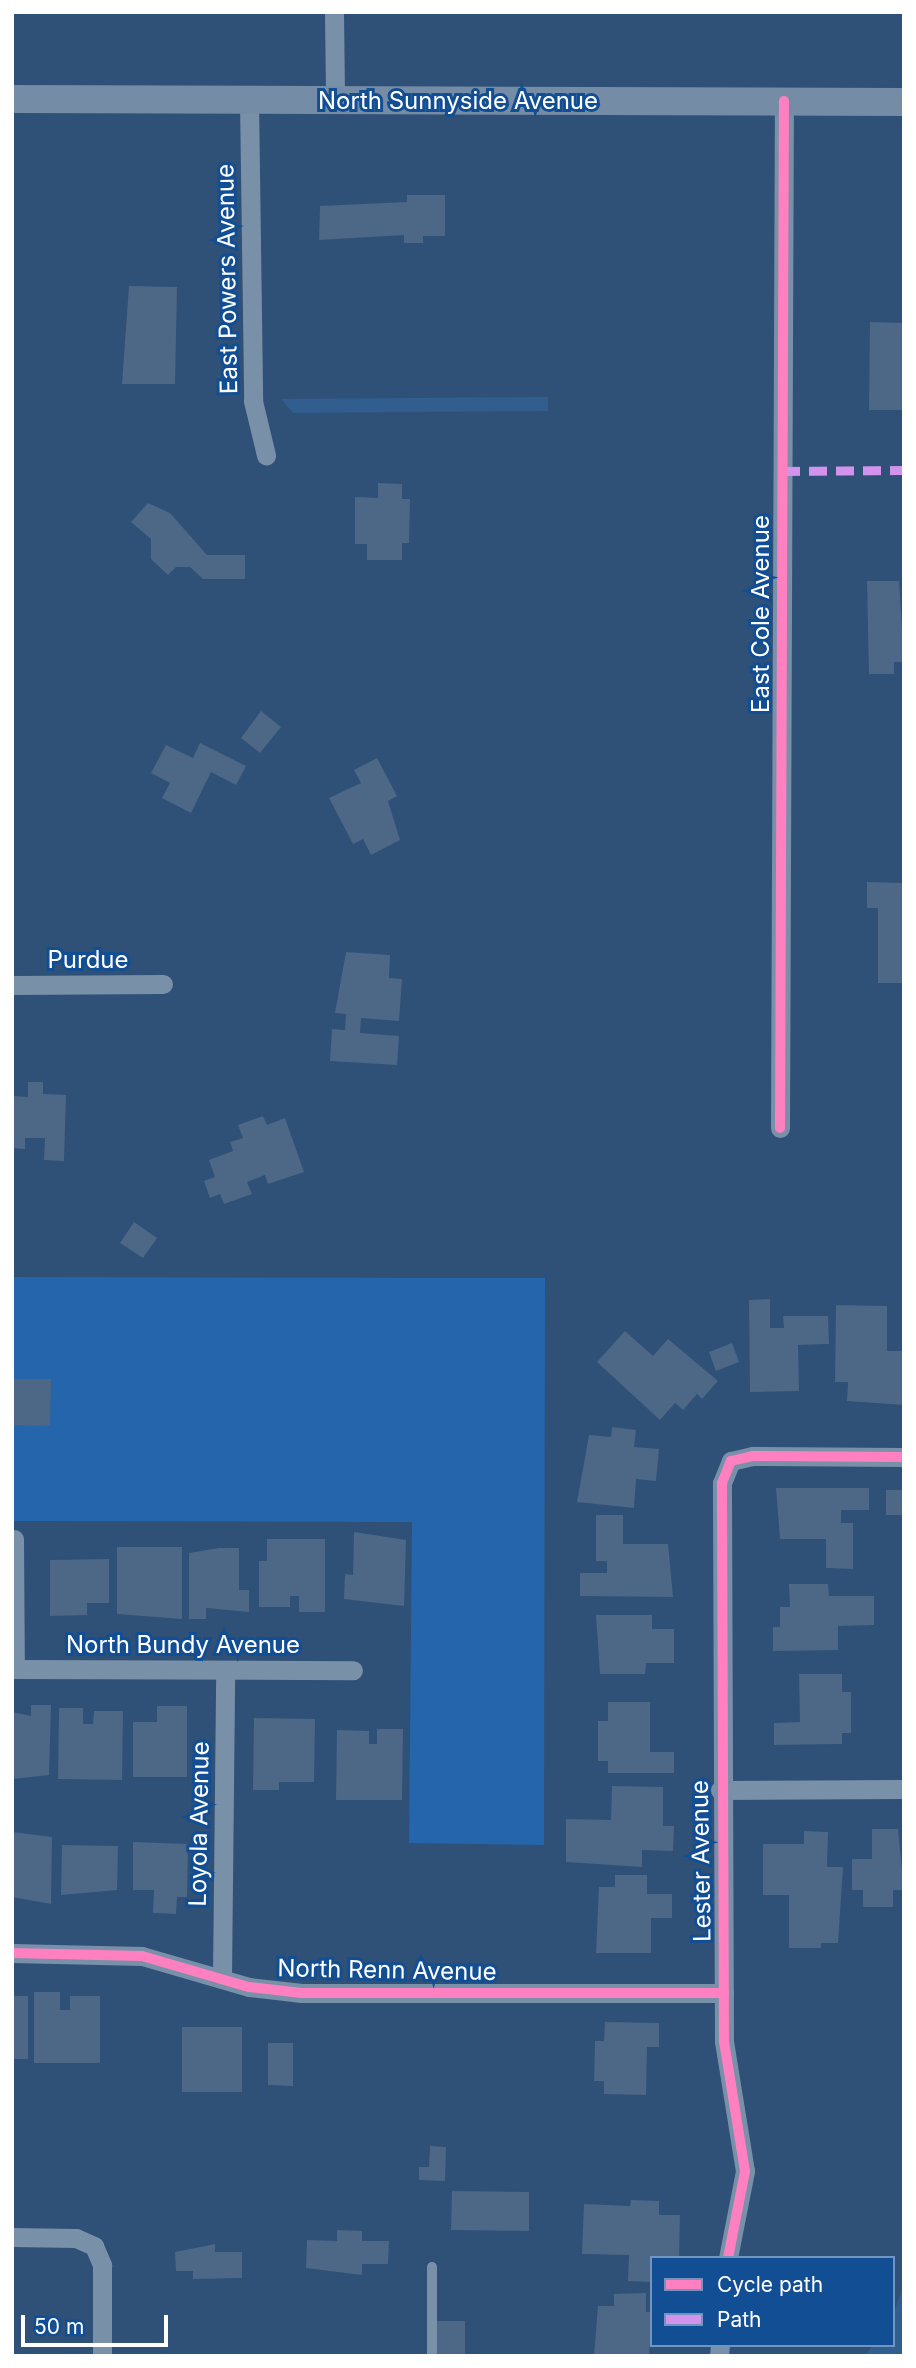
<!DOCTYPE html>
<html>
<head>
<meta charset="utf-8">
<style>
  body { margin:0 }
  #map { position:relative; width:916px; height:2368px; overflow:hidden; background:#2f5077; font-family:Inter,sans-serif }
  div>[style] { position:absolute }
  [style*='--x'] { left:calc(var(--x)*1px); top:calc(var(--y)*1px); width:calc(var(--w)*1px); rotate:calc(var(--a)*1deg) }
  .green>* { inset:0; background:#2565ab }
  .water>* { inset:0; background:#325d8f }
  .building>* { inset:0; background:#4d6786 }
  .service>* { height:10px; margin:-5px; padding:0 5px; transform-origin:5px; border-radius:5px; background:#7990a9 }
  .minor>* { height:19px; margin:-9.5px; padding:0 9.5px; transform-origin:9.5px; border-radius:9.5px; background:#7990a9 }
  .secondary>* { height:28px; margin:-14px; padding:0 14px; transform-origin:14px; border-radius:14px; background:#748ca6 }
  .quiet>* { height:9px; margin-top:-4.5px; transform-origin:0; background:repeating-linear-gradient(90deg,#d193ec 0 18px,transparent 0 27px) }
  .cycleway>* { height:10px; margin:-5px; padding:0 5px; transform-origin:5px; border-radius:5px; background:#ff80c0 }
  span { translate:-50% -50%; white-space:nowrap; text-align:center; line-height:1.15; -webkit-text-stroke:6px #124e94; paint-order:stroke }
  .street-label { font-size:24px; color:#fff }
  .frame { position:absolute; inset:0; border:14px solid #fff; pointer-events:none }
  .legend { position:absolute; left:650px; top:2256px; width:245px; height:91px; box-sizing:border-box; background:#124e94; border:2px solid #7195bf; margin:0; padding:9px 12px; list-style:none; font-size:21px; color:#fff }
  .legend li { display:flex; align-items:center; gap:14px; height:35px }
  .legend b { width:35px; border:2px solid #7195bf }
  .scale { position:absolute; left:21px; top:2315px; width:147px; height:32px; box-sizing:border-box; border:4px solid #fff; border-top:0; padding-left:9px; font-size:21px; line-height:24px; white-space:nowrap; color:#fff; -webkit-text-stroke:5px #124e94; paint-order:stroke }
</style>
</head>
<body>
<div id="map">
  <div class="green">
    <div style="clip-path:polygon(12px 1277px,545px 1278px,544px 1845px,409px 1843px,412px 1522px,12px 1521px)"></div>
  </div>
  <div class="water">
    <div style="clip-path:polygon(548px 397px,548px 411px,293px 413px,281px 399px)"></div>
    <div style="clip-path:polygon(904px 2284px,904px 2356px,865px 2356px,873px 2345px,893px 2345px,893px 2315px)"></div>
  </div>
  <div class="building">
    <div style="clip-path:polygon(407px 195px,445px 195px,445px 236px,423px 236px,423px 243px,404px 243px,404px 235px,319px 240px,320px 206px,407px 202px)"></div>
    <div style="clip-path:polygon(129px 286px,177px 287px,175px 384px,122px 384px)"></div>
    <div style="clip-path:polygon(870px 322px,904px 323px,904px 410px,869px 410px)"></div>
    <div style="clip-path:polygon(378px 483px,402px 484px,402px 499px,410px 499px,409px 543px,402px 543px,402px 560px,367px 560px,367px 544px,355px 544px,355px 497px,378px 498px)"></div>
    <div style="clip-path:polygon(148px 503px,170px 513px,207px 555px,245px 555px,245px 579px,203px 579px,190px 567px,176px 567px,168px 575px,151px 559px,151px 539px,131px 522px)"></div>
    <div style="clip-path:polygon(867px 581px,899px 581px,904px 662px,894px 662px,894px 674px,869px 674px)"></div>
    <div style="clip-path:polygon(261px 711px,281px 727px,260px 753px,241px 738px)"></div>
    <div style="clip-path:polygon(200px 743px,246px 766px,236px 785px,211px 772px,191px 813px,162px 798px,170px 783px,151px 773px,166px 745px,193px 758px)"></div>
    <div style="clip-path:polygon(377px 758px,397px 796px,388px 801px,400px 840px,371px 855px,363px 839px,353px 844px,329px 798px,361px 783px,354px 770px)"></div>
    <div style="clip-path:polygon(867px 882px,904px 883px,903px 983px,878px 983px,878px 908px,867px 908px)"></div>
    <div style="clip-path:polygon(346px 952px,390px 955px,389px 978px,402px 979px,399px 1021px,361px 1018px,360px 1033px,399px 1036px,397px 1065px,330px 1061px,332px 1029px,345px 1030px,346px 1014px,335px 1013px)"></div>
    <div style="clip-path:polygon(28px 1082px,43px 1082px,43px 1094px,66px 1095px,64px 1161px,44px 1160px,45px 1138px,25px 1138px,25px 1149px,12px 1148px,12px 1096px,28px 1097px)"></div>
    <div style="clip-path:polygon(263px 1116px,267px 1125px,285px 1118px,304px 1172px,268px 1184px,265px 1175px,247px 1182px,252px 1194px,224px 1204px,220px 1194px,210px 1198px,204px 1181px,215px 1177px,209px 1160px,233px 1151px,230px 1142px,243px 1138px,238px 1125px)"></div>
    <div style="clip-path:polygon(134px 1222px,157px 1238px,143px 1258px,120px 1243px)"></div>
    <div style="clip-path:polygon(770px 1299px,770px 1328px,784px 1328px,783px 1316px,828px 1316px,829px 1344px,798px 1345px,799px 1391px,750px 1392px,749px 1300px)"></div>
    <div style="clip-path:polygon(836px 1305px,887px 1306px,887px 1351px,904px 1351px,904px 1405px,847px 1401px,848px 1382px,835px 1382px)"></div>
    <div style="clip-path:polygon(625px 1331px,653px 1356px,668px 1339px,718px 1381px,702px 1399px,697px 1394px,683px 1410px,675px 1403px,660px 1420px,597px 1362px)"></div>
    <div style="clip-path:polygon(732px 1343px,739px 1362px,716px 1371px,709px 1352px)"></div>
    <div style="clip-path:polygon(12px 1379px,51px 1379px,50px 1426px,12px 1425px)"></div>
    <div style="clip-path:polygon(612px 1427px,636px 1430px,634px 1447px,659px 1449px,656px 1481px,636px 1479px,634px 1508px,577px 1502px,589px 1435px,611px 1437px)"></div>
    <div style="clip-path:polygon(776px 1488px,869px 1488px,869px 1510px,841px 1510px,841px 1523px,853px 1523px,853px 1569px,826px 1568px,826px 1539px,780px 1539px)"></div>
    <div style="clip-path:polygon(886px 1490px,904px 1490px,904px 1515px,886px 1515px)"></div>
    <div style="clip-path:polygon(596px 1515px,623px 1515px,623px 1544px,668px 1544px,673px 1597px,580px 1596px,580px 1573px,607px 1573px,607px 1561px,596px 1561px)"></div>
    <div style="clip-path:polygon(354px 1532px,406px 1540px,404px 1606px,344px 1599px,345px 1574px,353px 1575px)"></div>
    <div style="clip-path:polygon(267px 1539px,325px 1539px,325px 1612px,299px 1612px,299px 1596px,290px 1596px,290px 1607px,259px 1607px,259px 1561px,267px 1561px)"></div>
    <div style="clip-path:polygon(117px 1547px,182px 1547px,182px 1619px,117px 1614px)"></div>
    <div style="clip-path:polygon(219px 1548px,239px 1548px,239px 1590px,249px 1590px,249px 1612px,206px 1608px,206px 1619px,189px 1619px,189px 1553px)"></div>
    <div style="clip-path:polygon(109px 1559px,109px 1603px,87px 1603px,87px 1615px,50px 1616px,50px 1560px)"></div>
    <div style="clip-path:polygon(789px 1584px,828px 1584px,829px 1596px,874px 1596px,874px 1625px,838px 1626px,838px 1650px,773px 1651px,773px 1627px,780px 1627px,780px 1607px,790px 1607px)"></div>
    <div style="clip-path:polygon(596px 1615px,652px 1615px,652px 1629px,674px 1629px,674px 1663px,646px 1663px,645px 1674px,600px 1674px)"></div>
    <div style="clip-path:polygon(799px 1674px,842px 1674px,842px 1692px,851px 1692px,851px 1733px,842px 1733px,842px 1744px,774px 1745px,774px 1723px,800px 1722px)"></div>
    <div style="clip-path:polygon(608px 1702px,650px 1702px,650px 1752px,674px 1752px,674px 1773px,608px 1773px,608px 1761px,598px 1761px,598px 1721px,608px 1721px)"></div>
    <div style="clip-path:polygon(31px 1705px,51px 1705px,49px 1775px,12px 1779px,12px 1712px,31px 1716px)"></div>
    <div style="clip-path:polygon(157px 1706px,187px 1706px,187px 1777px,133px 1777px,133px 1722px,157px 1722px)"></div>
    <div style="clip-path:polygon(59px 1708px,83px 1708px,83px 1724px,93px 1724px,94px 1711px,123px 1711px,122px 1780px,58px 1779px)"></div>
    <div style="clip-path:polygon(254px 1718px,315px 1719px,314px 1782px,279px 1782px,279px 1790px,253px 1790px)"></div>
    <div style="clip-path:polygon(377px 1729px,403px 1729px,402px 1800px,336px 1800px,337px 1730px,369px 1731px,369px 1744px,377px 1744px)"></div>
    <div style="clip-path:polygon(612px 1786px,663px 1787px,663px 1826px,674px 1826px,673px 1851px,642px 1850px,642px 1867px,566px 1862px,566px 1819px,611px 1820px)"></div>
    <div style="clip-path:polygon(872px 1829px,898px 1829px,904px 1890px,893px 1890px,893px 1907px,863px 1907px,863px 1890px,852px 1890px,852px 1859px,872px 1859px)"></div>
    <div style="clip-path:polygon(804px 1831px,828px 1832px,827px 1867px,843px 1867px,838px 1943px,821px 1943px,821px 1948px,789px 1948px,789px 1895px,763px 1895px,763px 1844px,804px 1844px)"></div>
    <div style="clip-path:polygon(12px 1832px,52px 1837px,51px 1904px,12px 1897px)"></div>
    <div style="clip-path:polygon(133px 1842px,188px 1844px,187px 1897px,177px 1897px,176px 1914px,153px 1913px,154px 1890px,133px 1890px)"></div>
    <div style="clip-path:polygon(62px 1845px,118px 1846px,117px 1890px,61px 1895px)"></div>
    <div style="clip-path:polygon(615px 1875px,647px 1875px,647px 1894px,672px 1894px,672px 1918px,651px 1918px,651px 1953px,596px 1953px,599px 1887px,615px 1887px)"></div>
    <div style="clip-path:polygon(12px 1989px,15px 1996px,28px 1996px,28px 2059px,12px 2059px)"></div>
    <div style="clip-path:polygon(34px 1992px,60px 1992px,60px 2010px,70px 2010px,70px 1996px,100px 1996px,100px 2063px,34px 2063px)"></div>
    <div style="clip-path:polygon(605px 2022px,659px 2023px,659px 2047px,647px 2047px,646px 2095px,604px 2094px,604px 2081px,594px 2081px,595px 2041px,604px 2041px)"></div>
    <div style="clip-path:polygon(182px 2027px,242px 2027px,242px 2092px,182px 2092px)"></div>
    <div style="clip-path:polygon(268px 2043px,293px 2043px,293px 2086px,268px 2085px)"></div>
    <div style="clip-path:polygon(430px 2146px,446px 2147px,445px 2181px,419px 2180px,419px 2167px,429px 2167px)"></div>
    <div style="clip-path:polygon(452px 2191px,529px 2192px,529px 2231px,451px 2230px)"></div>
    <div style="clip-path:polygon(631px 2200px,659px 2201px,659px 2215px,680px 2215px,679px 2258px,652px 2258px,652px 2282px,628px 2281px,629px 2255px,582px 2254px,584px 2204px,630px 2206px)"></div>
    <div style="clip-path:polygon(337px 2230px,362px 2231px,362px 2241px,389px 2241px,388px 2264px,362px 2264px,362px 2275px,306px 2268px,307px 2240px,337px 2241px)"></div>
    <div style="clip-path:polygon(215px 2244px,215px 2252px,242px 2252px,242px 2278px,193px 2279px,193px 2271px,176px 2271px,175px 2252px)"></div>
    <div style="clip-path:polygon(646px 2293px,646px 2312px,652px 2312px,649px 2356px,594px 2356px,598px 2306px,614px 2306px,614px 2294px)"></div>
    <div style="clip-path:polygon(434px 2321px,465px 2321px,465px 2356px,434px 2356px)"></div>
  </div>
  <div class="service">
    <div style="--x:432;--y:2267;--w:89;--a:90"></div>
  </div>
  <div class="minor">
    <div style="--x:334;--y:12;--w:88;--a:89.3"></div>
    <div style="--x:249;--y:100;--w:301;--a:89.2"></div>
    <div style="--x:253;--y:401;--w:56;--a:76.5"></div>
    <div style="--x:12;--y:985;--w:151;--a:-0.4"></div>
    <div style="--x:780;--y:1128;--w:1027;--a:-89.78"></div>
    <div style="--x:14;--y:1539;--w:130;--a:89.6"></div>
    <div style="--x:12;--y:1669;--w:341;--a:0.2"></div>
    <div style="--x:720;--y:1790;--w:184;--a:-0.3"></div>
    <div style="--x:12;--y:1953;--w:130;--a:1.3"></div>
    <div style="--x:142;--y:1956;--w:111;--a:16.2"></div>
    <div style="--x:249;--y:1987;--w:53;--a:6.5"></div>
    <div style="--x:302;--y:1993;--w:422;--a:0"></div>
    <div style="--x:222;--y:1978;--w:308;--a:-89.4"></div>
    <div style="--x:12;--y:2237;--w:64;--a:0.9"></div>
    <div style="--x:76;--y:2238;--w:20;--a:24"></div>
    <div style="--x:94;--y:2246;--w:21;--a:67"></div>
    <div style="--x:102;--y:2265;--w:91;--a:90"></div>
    <div style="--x:728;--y:2258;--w:89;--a:-78.9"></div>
    <div style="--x:745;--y:2171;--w:132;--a:-99.2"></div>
    <div style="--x:724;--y:2041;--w:558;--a:-90.21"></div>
    <div style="--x:722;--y:1483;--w:24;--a:-68"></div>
    <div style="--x:731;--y:1461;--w:22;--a:-13"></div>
    <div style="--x:752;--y:1456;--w:152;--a:0.4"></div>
    <div style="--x:719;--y:2356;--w:11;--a:-85"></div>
  </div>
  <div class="secondary">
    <div style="--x:12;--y:99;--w:892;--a:0.19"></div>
  </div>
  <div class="quiet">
    <div style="--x:782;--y:471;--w:122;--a:-0.5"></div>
  </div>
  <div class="cycleway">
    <div style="--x:780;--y:1128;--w:1027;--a:-89.78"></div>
    <div style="--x:12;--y:1953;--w:130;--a:1.3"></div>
    <div style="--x:142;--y:1956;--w:111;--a:16.2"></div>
    <div style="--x:249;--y:1987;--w:53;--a:6.5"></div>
    <div style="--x:302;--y:1993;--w:422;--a:0"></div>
    <div style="--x:728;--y:2258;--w:89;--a:-78.9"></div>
    <div style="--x:745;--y:2171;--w:132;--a:-99.2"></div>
    <div style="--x:724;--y:2041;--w:558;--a:-90.21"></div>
    <div style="--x:722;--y:1483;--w:24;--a:-68"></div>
    <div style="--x:731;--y:1461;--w:22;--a:-13"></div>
    <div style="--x:752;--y:1456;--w:152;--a:0.4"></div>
  </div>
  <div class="street-label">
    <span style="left:458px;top:101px">North Sunnyside Avenue</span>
    <span style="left:227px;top:279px;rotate:-91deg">East Powers Avenue</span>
    <span style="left:761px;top:614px;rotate:-90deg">East Cole Avenue</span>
    <span style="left:88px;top:960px">Purdue</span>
    <span style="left:183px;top:1645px">North Bundy Avenue</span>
    <span style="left:199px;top:1824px;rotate:-89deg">Loyola Avenue</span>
    <span style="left:701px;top:1861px;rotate:-91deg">Lester Avenue</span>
    <span style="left:387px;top:1970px;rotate:1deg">North Renn Avenue</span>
  </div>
  <div class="frame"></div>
  <ul class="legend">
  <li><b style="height:9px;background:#ff80c0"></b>Cycle path</li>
  <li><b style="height:9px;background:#d193ec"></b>Path</li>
  </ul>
  <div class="scale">50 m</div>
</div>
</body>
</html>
